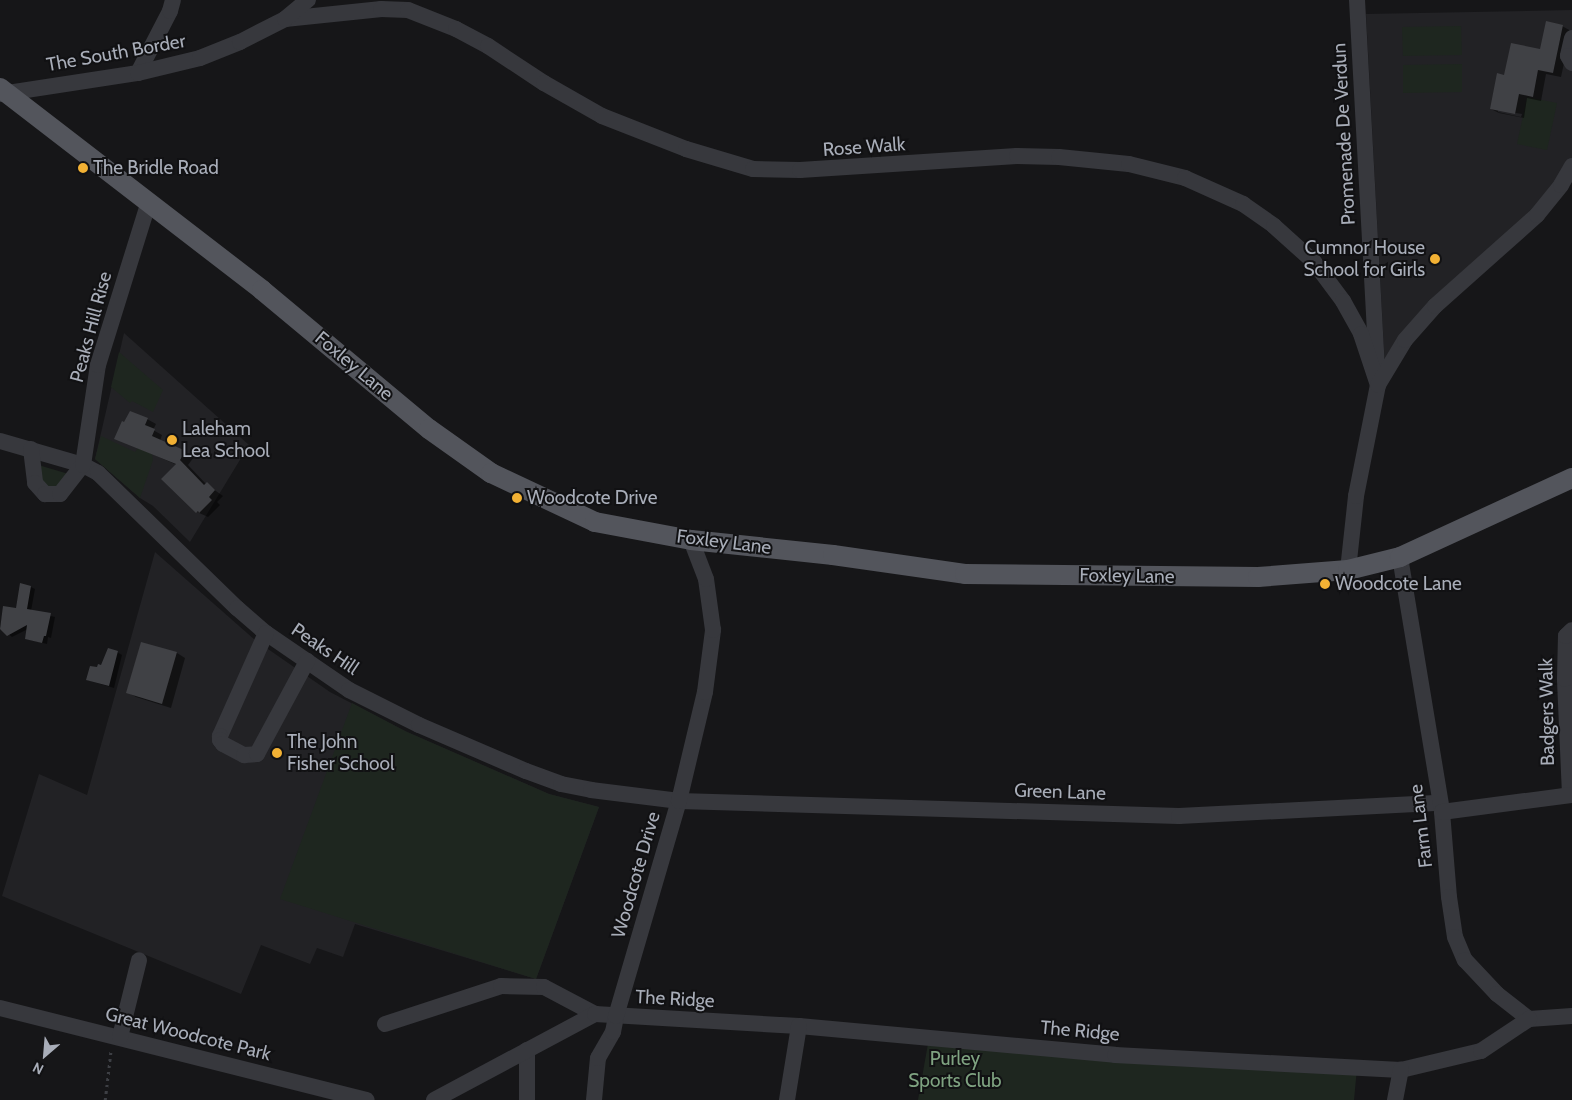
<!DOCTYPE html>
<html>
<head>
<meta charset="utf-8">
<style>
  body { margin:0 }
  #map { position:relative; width:1572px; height:1100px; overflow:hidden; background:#161618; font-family:Cabin,sans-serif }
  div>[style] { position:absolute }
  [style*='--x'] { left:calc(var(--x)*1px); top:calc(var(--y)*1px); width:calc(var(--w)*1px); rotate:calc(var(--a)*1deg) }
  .built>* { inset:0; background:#222225 }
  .green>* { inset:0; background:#1e261f }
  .shadow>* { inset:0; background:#0007 }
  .building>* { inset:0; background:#404145 }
  .path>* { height:2.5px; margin-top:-1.25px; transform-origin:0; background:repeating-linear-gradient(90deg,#3d3f44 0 2.5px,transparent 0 6.5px) }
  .minor>* { height:16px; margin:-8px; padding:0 8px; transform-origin:8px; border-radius:8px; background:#37383d }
  .major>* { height:20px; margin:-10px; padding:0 10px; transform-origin:10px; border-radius:10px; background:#53555c }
  .dots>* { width:14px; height:14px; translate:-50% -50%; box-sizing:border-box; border:2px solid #111113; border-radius:50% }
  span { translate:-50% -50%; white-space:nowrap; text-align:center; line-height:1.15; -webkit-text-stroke:4px #111113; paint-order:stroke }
  .street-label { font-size:19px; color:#a8adb8 }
  .poi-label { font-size:19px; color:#a8adb8 }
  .left { translate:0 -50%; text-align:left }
  .right { translate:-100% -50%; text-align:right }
  .park-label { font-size:19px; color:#7fa381 }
  .north { position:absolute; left:20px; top:1030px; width:50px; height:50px; -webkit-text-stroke:4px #111113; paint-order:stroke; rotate:207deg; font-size:14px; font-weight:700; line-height:20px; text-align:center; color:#a8adb8 }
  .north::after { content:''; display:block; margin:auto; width:18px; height:22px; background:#a8adb8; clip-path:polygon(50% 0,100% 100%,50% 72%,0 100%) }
</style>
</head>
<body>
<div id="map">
  <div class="built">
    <div style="clip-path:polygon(1572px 10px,1572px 170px,1385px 369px,1366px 14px)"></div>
    <div style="clip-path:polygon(124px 333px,249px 445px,190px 542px,153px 506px,140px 498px,95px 459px)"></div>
    <div style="clip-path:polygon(155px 552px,255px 640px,330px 692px,407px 732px,549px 794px,599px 807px,536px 979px,355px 924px,343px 957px,317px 948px,310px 964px,261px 945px,241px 994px,2px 896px,39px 774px,87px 795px)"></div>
  </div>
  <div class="green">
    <div style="clip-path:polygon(1461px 26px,1462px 55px,1403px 56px,1402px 27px)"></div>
    <div style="clip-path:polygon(1462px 64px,1462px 92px,1403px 93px,1403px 65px)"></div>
    <div style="clip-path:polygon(1527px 97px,1557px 103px,1547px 150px,1517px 144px)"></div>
    <div style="clip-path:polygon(119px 352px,163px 390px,153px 412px,132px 401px,130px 403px,111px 387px)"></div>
    <div style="clip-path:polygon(101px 436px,135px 452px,138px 448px,152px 454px,153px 460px,140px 498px,95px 459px)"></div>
    <div style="clip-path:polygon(35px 464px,72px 475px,64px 487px,45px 487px)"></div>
    <div style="clip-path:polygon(352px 703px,405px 731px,549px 794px,599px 807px,536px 979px,280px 899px)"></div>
    <div style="clip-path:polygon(929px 1038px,1357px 1068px,1354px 1100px,918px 1100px)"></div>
  </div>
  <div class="shadow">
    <div style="clip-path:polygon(evenodd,1562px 26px,1571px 31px,1561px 77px,1546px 74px,1541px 101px,1527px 98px,1524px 118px,1499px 113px,1491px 109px,1505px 76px,1541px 51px,1562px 26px,1498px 110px,1522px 114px,1521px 117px,1498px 112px,1498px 110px)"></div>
    <div style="clip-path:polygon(147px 419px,156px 424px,153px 430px,162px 435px,160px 441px,194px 457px,188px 465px,206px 484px,223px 496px,217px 502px,220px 505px,208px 517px,197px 512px,177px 465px,116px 438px)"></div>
    <div style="clip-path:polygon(31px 587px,35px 589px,31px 611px,55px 617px,51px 638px,48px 637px,47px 644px,26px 639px,28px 629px,12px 637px,0 627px,4px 607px,17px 610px)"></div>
    <div style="clip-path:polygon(142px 643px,177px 653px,185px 658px,171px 708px,136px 697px,128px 692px)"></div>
    <div style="clip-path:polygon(117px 652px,122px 655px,114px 688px,87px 680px)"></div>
  </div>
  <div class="building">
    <div style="clip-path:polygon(1546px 21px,1563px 25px,1553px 73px,1538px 70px,1533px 97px,1519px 94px,1515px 114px,1490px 109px,1497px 73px,1504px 75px,1511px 43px,1540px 49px)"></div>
    <div style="clip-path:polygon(130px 411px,148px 418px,145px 425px,155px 429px,152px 436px,186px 451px,180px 460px,204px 485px,207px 482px,215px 490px,209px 497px,212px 500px,199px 513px,198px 511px,196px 513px,161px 479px,176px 464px,114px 439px,122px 421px,124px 422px)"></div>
    <div style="clip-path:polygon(20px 583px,31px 586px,27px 609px,51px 613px,46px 636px,44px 636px,42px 643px,25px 639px,27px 625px,7px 636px,0 629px,3px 606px,16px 608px)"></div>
    <div style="clip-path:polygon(141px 642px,177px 652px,162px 704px,126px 693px)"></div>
    <div style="clip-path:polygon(108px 648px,118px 651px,109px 686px,86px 680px,90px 666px,97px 667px,98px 664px,101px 665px)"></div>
  </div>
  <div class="path">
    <div style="--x:105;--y:1100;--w:51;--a:-83.3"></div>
  </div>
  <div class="minor">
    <div style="--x:1357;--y:0;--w:366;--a:86.9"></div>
    <div style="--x:285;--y:19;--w:97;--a:-5.9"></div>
    <div style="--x:381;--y:9;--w:27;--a:2"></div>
    <div style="--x:408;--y:10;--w:52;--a:21.6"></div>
    <div style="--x:456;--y:29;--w:36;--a:28"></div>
    <div style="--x:488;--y:46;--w:67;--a:33.5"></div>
    <div style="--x:544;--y:83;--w:67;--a:29.6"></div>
    <div style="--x:602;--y:116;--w:90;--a:21.4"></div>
    <div style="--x:686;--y:149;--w:70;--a:16.6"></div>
    <div style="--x:753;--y:169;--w:47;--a:1.2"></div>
    <div style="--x:800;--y:170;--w:217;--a:-3.7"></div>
    <div style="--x:1017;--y:156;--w:42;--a:1.4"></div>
    <div style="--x:1059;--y:157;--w:70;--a:5.7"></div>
    <div style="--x:1129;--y:164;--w:58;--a:14"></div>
    <div style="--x:1185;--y:178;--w:64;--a:24.1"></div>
    <div style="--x:1243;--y:204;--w:38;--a:35"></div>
    <div style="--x:1274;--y:226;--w:54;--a:42"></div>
    <div style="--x:1314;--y:262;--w:49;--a:53.4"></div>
    <div style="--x:1343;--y:301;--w:38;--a:61"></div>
    <div style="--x:1361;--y:334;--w:54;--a:71.6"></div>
    <div style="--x:1572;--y:38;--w:18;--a:103"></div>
    <div style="--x:1568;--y:56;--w:8;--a:60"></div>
    <div style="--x:138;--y:73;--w:70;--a:-62.7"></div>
    <div style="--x:170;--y:11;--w:11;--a:-75"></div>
    <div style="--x:0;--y:94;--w:140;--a:-8.7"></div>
    <div style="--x:138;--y:73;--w:64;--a:-13.6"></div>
    <div style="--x:200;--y:58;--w:43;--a:-21.8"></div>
    <div style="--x:240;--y:42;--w:51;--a:-27.1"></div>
    <div style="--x:285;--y:19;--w:30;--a:-40"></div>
    <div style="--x:0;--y:441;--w:86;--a:16.1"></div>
    <div style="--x:83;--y:465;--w:17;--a:28"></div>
    <div style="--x:98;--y:473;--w:194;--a:44.2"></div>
    <div style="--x:237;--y:608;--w:38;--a:41"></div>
    <div style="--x:266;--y:633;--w:101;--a:34.5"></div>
    <div style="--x:349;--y:690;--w:78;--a:26.6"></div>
    <div style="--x:419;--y:725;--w:116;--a:23.3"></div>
    <div style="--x:526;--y:771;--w:37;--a:20"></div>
    <div style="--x:561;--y:784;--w:31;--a:11"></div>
    <div style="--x:591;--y:790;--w:89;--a:7.1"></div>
    <div style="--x:679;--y:801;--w:500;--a:1.72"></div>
    <div style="--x:1179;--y:816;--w:261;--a:-2.9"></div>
    <div style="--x:31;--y:449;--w:34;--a:83"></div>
    <div style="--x:35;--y:483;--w:15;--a:48"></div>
    <div style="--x:45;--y:494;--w:15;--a:0"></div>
    <div style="--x:60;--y:494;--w:37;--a:-52"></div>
    <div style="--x:83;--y:465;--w:101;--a:-81.5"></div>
    <div style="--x:98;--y:365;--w:172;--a:-72.7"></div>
    <div style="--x:1400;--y:557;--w:258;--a:80.6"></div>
    <div style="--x:1442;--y:812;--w:85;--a:85.3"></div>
    <div style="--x:1449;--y:897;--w:40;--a:81.5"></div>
    <div style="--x:1455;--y:937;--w:25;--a:67"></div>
    <div style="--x:1465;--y:960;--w:47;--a:46.7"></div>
    <div style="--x:1497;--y:994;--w:41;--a:38"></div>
    <div style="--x:1529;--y:1019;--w:43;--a:-4"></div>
    <div style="--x:1348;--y:570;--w:74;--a:-83.8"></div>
    <div style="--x:1356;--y:496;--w:113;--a:-78.8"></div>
    <div style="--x:1378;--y:385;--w:52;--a:-59"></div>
    <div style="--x:1405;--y:340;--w:45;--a:-48.6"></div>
    <div style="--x:1435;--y:306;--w:137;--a:-41.7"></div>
    <div style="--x:1537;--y:215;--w:38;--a:-51"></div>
    <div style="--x:1561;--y:185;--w:22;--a:-60"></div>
    <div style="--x:266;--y:633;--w:113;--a:114.1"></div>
    <div style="--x:220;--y:736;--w:4;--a:90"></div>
    <div style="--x:220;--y:740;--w:5;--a:53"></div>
    <div style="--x:223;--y:744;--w:24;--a:28"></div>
    <div style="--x:244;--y:755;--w:13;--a:-4"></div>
    <div style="--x:257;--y:754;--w:106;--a:-61.7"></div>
    <div style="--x:1570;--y:795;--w:116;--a:-92.5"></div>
    <div style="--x:1565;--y:679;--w:43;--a:-88.7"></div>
    <div style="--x:1566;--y:636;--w:8;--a:-45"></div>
    <div style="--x:1442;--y:812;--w:131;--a:-7.5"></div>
    <div style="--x:0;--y:1008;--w:378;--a:14.1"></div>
    <div style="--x:385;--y:1024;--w:122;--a:-18.1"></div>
    <div style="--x:501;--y:986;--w:43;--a:1.3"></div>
    <div style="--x:544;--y:987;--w:58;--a:27.9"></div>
    <div style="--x:120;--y:1037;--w:79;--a:-76.1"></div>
    <div style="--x:527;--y:1050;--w:50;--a:90"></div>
    <div style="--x:434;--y:1100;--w:183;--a:-28.1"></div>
    <div style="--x:595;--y:1014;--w:204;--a:3.4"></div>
    <div style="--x:799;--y:1026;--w:317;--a:5.2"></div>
    <div style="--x:1115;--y:1055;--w:286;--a:3"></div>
    <div style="--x:1401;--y:1070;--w:82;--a:-13.4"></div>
    <div style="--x:1481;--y:1051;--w:58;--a:-33.7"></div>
    <div style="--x:594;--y:1100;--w:42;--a:-84.6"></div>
    <div style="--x:598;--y:1058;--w:30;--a:-60"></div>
    <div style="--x:613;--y:1032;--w:16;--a:-79"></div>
    <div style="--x:616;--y:1016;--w:224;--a:-73.7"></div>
    <div style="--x:679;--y:801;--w:112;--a:-76.6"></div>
    <div style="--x:705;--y:692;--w:63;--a:-82.6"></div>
    <div style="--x:713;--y:630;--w:51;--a:-97.8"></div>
    <div style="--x:706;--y:579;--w:42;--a:-111"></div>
    <div style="--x:787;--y:1100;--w:75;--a:-80.8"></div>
    <div style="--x:1395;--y:1100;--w:31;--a:-79"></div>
  </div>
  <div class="major">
    <div style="--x:0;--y:88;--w:331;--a:37.6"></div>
    <div style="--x:262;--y:290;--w:217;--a:39.8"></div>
    <div style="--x:429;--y:429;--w:76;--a:35.4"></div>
    <div style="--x:491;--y:473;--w:115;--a:25.2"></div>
    <div style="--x:595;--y:522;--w:98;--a:10.6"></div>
    <div style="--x:691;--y:540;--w:143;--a:6"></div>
    <div style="--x:833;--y:555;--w:133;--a:8.2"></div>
    <div style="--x:965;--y:574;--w:293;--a:0.6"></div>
    <div style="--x:1258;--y:577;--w:90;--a:-4.4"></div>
    <div style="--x:1348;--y:570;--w:54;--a:-14"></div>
    <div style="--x:1400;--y:557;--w:189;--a:-24.7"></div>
  </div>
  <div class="dots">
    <div style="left:83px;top:168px;background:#f2b134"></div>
    <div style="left:1435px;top:259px;background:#f2b134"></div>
    <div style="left:172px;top:440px;background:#f2b134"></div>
    <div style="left:517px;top:498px;background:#f2b134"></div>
    <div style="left:1325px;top:584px;background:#f2b134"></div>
    <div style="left:277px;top:753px;background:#f2b134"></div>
  </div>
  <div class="street-label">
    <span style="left:116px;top:53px;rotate:-10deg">The South Border</span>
    <span style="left:1344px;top:134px;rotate:-93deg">Promenade De Verdun</span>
    <span style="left:864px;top:147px;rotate:-4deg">Rose Walk</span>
    <span style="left:91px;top:327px;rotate:-75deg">Peaks Hill Rise</span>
    <span style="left:354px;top:366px;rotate:40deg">Foxley Lane</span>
    <span style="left:724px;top:542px;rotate:7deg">Foxley Lane</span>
    <span style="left:1127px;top:576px;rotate:1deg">Foxley Lane</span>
    <span style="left:325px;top:649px;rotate:34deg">Peaks Hill</span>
    <span style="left:1547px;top:712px;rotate:-91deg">Badgers Walk</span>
    <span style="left:1060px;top:792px;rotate:2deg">Green Lane</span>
    <span style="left:1421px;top:826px;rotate:-97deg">Farm Lane</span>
    <span style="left:636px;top:875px;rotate:-74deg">Woodcote Drive</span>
    <span style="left:675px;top:999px;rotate:3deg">The Ridge</span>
    <span style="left:1080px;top:1031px;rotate:5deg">The Ridge</span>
    <span style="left:188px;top:1034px;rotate:14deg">Great Woodcote Park</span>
  </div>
  <div class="poi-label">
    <span class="left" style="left:93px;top:168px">The Bridle Road</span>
    <span class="right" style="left:1425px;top:259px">Cumnor House<br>School for Girls</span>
    <span class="left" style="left:182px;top:440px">Laleham<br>Lea School</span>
    <span class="left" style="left:527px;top:498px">Woodcote Drive</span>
    <span class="left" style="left:1335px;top:584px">Woodcote Lane</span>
    <span class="left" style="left:287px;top:753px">The John<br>Fisher School</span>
  </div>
  <div class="park-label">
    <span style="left:955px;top:1070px">Purley<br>Sports Club</span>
  </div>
  <div class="north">N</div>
</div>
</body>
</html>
